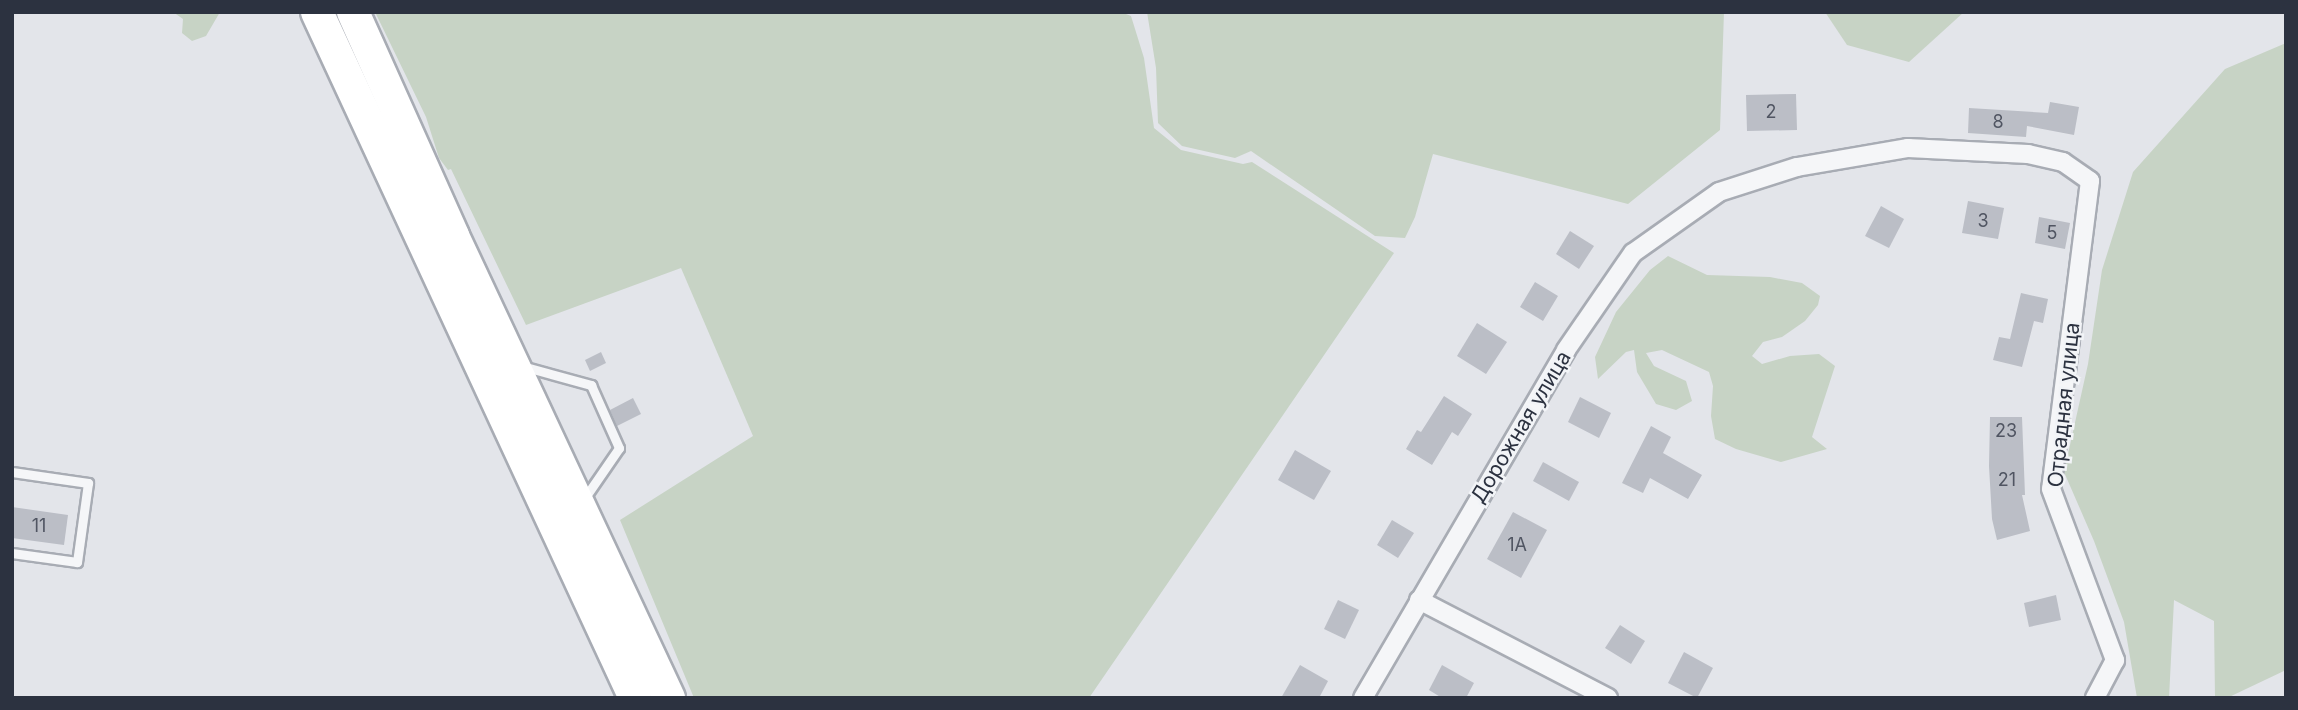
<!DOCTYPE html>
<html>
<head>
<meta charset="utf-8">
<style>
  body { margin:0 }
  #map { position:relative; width:2298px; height:710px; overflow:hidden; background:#e3e5ea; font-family:Inter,sans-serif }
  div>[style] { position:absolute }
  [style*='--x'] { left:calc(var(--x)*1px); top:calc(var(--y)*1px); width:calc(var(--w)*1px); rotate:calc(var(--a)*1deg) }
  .green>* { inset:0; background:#c7d3c5 }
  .building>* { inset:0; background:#bbbec6 }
  .roads { filter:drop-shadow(2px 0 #a8acb4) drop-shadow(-2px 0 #a8acb4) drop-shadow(0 2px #a8acb4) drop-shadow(0 -2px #a8acb4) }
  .lane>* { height:9px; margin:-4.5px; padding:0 4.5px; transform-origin:4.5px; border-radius:4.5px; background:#f5f6f8 }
  .street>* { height:18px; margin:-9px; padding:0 9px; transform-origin:9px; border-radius:9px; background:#f5f6f8 }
  .highway>* { height:32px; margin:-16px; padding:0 16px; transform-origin:16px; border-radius:16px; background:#fff }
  span { translate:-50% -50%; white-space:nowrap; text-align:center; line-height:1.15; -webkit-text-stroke:5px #f2f4f7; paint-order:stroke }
  .number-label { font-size:18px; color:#505562 }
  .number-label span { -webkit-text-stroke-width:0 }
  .street-label { font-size:21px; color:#2c3240 }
  .frame { position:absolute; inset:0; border:14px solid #2c3240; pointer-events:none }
</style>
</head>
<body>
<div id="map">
  <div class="green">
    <div style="clip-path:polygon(173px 12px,220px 12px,206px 36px,192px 41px,182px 33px,183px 19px)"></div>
    <div style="clip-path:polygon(375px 12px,1121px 12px,1131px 16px,1144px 58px,1154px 128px,1181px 150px,1243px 164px,1252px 162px,1394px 253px,1089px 698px,694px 698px,620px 520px,753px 436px,681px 268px,526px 325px,451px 169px,448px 170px,439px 158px,426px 117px)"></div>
    <div style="clip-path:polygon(1147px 12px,1724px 12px,1720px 130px,1628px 204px,1433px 154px,1415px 217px,1405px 238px,1375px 236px,1251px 151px,1235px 158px,1182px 146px,1158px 123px,1156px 68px)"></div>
    <div style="clip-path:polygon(1825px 12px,1964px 12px,1909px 62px,1847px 45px)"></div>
    <div style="clip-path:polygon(2286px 43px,2286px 670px,2227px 698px,2215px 698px,2214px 621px,2174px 600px,2169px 698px,2137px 698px,2124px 622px,2094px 541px,2064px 472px,2088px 364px,2102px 270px,2133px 172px,2225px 69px)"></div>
    <div style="clip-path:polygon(1668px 256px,1707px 275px,1770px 277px,1802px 283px,1820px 296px,1818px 305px,1805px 321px,1782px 337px,1763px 342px,1752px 356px,1762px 364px,1790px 356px,1819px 354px,1835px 366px,1812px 437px,1827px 449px,1781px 462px,1736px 449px,1715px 439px,1711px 416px,1713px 386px,1709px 372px,1662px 350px,1646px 353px,1654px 366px,1686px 381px,1692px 401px,1676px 410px,1656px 404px,1637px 372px,1634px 350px,1626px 352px,1598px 379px,1595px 357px,1616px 312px,1650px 270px)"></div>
  </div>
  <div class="building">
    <div style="clip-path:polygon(1796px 94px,1797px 130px,1747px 131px,1746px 95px)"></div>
    <div style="clip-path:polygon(2050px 102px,2079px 107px,2074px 135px,2027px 126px,2026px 137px,1968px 133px,1969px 108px,2048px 113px)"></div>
    <div style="clip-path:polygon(1968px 201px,2004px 208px,1998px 239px,1962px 233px)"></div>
    <div style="clip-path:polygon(1881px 206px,1904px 219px,1889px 248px,1865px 236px)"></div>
    <div style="clip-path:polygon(2039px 217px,2070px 223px,2065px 249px,2035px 243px)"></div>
    <div style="clip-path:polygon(1570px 231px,1594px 246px,1579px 269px,1556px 254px)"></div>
    <div style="clip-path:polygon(1535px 282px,1558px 296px,1543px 321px,1520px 307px)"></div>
    <div style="clip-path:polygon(2021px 293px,2048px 299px,2043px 323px,2034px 321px,2022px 367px,1993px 360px,1999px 337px,2010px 339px)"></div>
    <div style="clip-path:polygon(1477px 323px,1507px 342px,1486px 374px,1457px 356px)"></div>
    <div style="clip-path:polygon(601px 352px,606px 363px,590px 371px,585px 360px)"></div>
    <div style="clip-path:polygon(1444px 396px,1472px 414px,1458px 436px,1452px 432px,1432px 465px,1406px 449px,1417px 430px,1421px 432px)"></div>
    <div style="clip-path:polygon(1580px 397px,1611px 413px,1599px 438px,1568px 422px)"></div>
    <div style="clip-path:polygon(633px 398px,641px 414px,617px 426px,610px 410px)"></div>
    <div style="clip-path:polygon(1990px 417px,2022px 417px,2025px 495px,2022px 495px,2030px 531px,1997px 540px,1992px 519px,1989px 466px)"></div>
    <div style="clip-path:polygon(1651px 426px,1671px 437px,1663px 453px,1702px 475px,1688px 499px,1650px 478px,1643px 493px,1622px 483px)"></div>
    <div style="clip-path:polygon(1295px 450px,1331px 471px,1314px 500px,1278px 480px)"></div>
    <div style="clip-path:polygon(1543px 462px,1579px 482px,1569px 501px,1533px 481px)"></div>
    <div style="clip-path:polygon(12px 507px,68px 515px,64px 545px,12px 538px)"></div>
    <div style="clip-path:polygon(1513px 512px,1547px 530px,1521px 578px,1487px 559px)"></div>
    <div style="clip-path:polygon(1392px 520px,1414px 533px,1398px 558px,1377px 545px)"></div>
    <div style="clip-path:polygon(2056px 595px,2061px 620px,2029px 627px,2024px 603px)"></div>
    <div style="clip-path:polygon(1338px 600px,1359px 610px,1345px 639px,1324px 629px)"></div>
    <div style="clip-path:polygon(1620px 625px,1645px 641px,1631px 664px,1605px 648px)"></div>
    <div style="clip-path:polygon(1684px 652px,1713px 668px,1697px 698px,1668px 683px)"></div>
    <div style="clip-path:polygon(1300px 665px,1328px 681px,1319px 698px,1281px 698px)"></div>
    <div style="clip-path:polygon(1442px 665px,1474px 683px,1466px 698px,1442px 698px,1429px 690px)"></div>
  </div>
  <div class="roads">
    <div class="lane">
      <div style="--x:522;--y:366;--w:72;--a:15.4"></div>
      <div style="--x:591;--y:385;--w:69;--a:66"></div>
      <div style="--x:619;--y:448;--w:62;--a:124.5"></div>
      <div style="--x:12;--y:472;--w:77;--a:8.2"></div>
      <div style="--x:88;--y:483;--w:80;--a:97.9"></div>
      <div style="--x:77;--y:562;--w:66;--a:-172.1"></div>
    </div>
    <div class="street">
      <div style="--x:1419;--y:600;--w:213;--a:27.4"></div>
      <div style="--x:1363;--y:698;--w:403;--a:-59.7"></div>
      <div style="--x:1566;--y:350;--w:118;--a:-55.4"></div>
      <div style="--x:1633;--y:253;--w:105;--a:-35.3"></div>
      <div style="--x:1719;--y:192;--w:82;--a:-17.8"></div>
      <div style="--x:1797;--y:167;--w:113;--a:-9.7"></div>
      <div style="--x:1908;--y:148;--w:120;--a:2.9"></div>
      <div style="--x:2028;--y:154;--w:36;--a:13"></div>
      <div style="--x:2063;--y:162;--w:33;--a:35"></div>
      <div style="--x:2090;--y:181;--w:310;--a:97.2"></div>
      <div style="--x:2051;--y:489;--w:183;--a:69.5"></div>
      <div style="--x:2115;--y:660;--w:43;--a:117.8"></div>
    </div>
    <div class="highway">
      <div style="--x:317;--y:12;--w:756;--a:65.13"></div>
      <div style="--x:353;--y:12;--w:245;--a:65.9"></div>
      <div style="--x:453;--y:236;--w:510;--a:64.94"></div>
    </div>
  </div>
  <div class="number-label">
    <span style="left:1771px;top:112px">2</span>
    <span style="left:1998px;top:122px">8</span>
    <span style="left:1983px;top:221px">3</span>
    <span style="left:2052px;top:233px">5</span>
    <span style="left:2006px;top:431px">23</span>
    <span style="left:2007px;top:480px">21</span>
    <span style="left:39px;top:526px">11</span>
    <span style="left:1517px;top:545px">1А</span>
  </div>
  <div class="street-label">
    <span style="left:2064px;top:405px;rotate:-84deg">Отрадная улица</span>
    <span style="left:1521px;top:427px;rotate:-59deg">Дорожная улица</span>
  </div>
  <div class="frame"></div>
</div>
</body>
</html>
